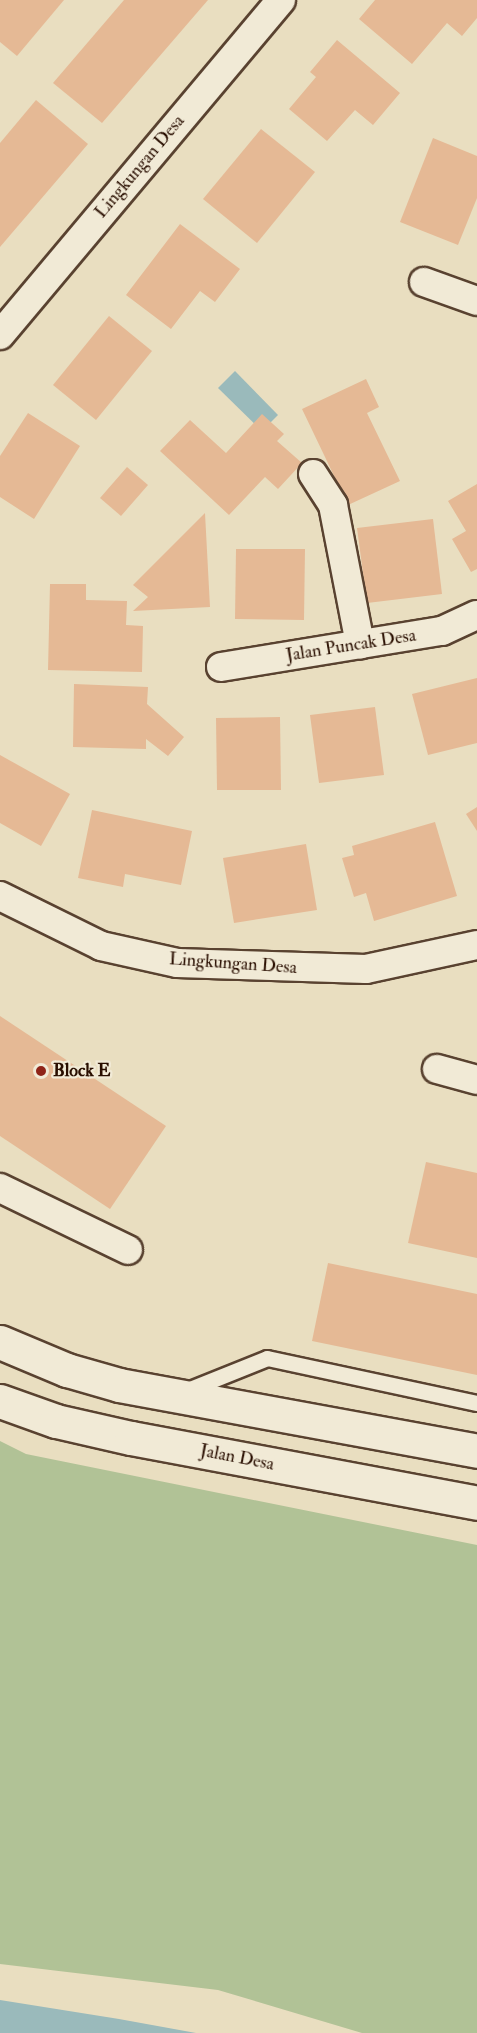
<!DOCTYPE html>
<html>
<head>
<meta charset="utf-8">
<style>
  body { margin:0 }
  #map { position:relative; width:477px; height:2033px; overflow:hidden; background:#e9dec0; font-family:"IM FELL Double Pica",serif }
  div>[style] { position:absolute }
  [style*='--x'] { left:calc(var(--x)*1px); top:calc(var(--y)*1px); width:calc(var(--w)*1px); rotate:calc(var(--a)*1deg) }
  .green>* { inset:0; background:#b1c296 }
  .water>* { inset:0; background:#9ababb }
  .building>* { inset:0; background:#e5b995 }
  .roads { filter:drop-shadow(2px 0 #594230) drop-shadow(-2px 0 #594230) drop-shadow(0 2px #594230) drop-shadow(0 -2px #594230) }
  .service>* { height:15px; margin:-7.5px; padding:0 7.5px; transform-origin:7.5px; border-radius:7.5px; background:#f1ead6 }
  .minor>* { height:28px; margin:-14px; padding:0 14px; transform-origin:14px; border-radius:14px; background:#f1ead6 }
  .secondary>* { height:33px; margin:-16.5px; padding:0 16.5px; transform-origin:16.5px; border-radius:16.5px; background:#f1ead6 }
  .dots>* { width:16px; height:16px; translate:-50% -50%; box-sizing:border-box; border:3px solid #f1ead6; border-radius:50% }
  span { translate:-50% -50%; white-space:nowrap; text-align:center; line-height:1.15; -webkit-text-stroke:4.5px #f1ead6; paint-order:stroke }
  .street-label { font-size:18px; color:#290e00 }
  .poi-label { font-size:18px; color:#290e00; font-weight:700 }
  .left { translate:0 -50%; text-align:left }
</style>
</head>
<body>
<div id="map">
  <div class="green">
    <div style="clip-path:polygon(0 1441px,26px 1454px,477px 1545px,477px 2033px,362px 2033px,218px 1990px,0 1964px)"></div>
  </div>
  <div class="water">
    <div style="clip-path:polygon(235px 371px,278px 415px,262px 431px,218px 388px)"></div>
    <div style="clip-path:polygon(0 2000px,119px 2019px,196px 2033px,0 2033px)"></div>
  </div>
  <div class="building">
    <div style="clip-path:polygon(0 0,64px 0,17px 56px,0 42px)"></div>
    <div style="clip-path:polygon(124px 0,208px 0,102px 123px,53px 83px)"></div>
    <div style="clip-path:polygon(375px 0,477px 0,477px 18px,462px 36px,447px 23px,412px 64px,359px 19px)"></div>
    <div style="clip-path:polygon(337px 40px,400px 93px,373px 125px,355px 110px,327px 141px,289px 109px,316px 77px,310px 72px)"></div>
    <div style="clip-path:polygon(36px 100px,88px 144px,0 247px,0 143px)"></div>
    <div style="clip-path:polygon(261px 129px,315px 172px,257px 243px,203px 199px)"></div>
    <div style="clip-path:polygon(433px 138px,477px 156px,477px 198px,458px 245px,400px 222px)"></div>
    <div style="clip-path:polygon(180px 224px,240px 269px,215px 302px,200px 291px,171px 329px,126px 295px)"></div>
    <div style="clip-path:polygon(109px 316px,152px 351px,96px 420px,53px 385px)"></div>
    <div style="clip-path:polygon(366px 379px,379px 407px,367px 413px,400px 481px,348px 505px,302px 409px)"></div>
    <div style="clip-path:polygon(28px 413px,80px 446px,34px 519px,0 497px,0 456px)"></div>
    <div style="clip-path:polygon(262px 414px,284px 434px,277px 441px,302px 463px,278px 489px,265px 477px,229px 515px,160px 451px,190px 420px,226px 453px)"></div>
    <div style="clip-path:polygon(127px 467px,148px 485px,121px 516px,100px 498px)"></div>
    <div style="clip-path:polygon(477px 484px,477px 569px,471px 572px,452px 539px,466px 531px,448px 501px)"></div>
    <div style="clip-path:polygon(205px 513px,210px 607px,133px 611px,148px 597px,133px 585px)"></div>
    <div style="clip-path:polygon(433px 519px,442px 594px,367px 603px,357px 528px)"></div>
    <div style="clip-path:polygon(236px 549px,305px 549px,304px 620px,235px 619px)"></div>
    <div style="clip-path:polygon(50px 584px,86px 584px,86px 600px,127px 601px,126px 625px,143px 626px,142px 672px,48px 670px)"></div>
    <div style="clip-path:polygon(477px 678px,477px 743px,428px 755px,412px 694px)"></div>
    <div style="clip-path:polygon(74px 684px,148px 687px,147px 704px,184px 737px,168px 756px,146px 739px,146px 749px,73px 747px)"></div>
    <div style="clip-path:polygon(375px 707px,384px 775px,319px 783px,310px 715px)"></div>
    <div style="clip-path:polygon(280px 717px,281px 790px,217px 790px,216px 718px)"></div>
    <div style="clip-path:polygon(0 755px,70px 794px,41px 846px,0 823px)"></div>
    <div style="clip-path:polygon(477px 807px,477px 831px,466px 814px)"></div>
    <div style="clip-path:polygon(92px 810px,192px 831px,181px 885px,125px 874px,123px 887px,78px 878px)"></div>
    <div style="clip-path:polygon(435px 822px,457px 896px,374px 921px,366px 893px,354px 897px,342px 858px,354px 855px,352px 846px)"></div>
    <div style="clip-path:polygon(306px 844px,317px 910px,234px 923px,223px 858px)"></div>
    <div style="clip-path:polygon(0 1016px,166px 1126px,110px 1209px,0 1136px)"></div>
    <div style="clip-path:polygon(426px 1162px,477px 1173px,477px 1258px,408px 1243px)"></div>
    <div style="clip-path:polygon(328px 1263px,477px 1294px,477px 1375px,312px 1341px)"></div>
  </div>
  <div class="roads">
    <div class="service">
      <div style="--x:185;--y:1391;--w:88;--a:-21.9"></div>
      <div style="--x:267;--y:1358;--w:215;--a:12.1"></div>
    </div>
    <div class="minor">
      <div style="--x:424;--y:282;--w:56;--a:19.7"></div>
      <div style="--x:0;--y:335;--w:437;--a:-50"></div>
      <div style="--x:313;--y:474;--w:37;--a:57"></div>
      <div style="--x:333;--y:505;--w:142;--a:79"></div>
      <div style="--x:221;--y:667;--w:224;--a:-9.3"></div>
      <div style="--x:442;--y:631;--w:38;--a:-25"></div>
      <div style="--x:0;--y:896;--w:113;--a:26.3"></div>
      <div style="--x:101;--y:946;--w:78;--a:12.6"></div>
      <div style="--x:177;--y:963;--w:189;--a:1.8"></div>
      <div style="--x:366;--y:969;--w:114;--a:-12.2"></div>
      <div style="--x:437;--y:1069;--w:41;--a:15.4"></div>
      <div style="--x:0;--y:1188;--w:142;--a:25.8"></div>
    </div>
    <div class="secondary">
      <div style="--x:0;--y:1342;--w:73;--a:22.7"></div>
      <div style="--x:67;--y:1370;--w:54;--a:16.1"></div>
      <div style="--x:119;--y:1385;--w:364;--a:10.4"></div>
      <div style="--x:0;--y:1401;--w:59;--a:19.7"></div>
      <div style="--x:56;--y:1421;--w:77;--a:12.8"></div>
      <div style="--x:131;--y:1438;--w:352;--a:10.6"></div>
    </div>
  </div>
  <div class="dots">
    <div style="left:41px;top:1071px;background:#8f2418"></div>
  </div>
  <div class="street-label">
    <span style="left:140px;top:167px;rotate:-50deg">Lingkungan Desa</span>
    <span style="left:351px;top:646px;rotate:-9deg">Jalan Puncak Desa</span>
    <span style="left:233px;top:964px;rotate:4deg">Lingkungan Desa</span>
    <span style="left:237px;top:1458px;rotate:11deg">Jalan Desa</span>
  </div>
  <div class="poi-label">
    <span class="left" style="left:53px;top:1071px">Block E</span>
  </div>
</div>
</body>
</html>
